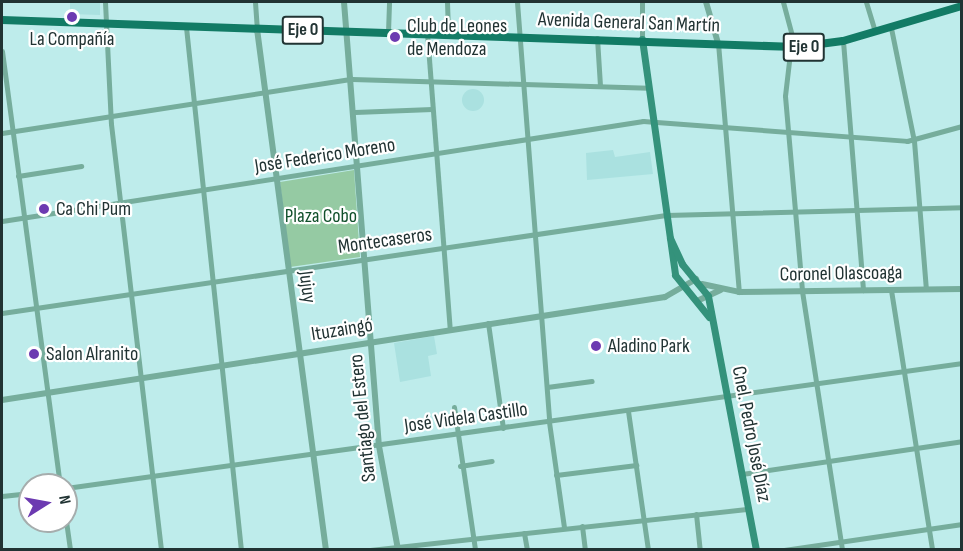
<!DOCTYPE html>
<html>
<head>
<meta charset="utf-8">
<style>
  body { margin:0 }
  #map { position:relative; width:963px; height:551px; overflow:hidden; background:#beeceb; font-family:"Sofia Sans Condensed",sans-serif }
  div>[style] { position:absolute }
  [style*='--x'] { left:calc(var(--x)*1px); top:calc(var(--y)*1px); width:calc(var(--w)*1px); rotate:calc(var(--a)*1deg) }
  .built>* { inset:0; background:#aae1e0 }
  .round { border-radius:50% }
  .green>* { inset:0; background:#95caa3 }
  .minor>* { height:5px; margin:-2.5px; padding:0 2.5px; transform-origin:2.5px; border-radius:2.5px; background:#76ad9c }
  .tertiary>* { height:6px; margin:-3px; padding:0 3px; transform-origin:3px; border-radius:3px; background:#76ad9c }
  .secondary>* { height:7px; margin:-3.5px; padding:0 3.5px; transform-origin:3.5px; border-radius:3.5px; background:#34927b }
  .primary>* { height:8px; margin:-4px; padding:0 4px; transform-origin:4px; border-radius:4px; background:#127b65 }
  .dots>* { width:16px; height:16px; translate:-50% -50%; box-sizing:border-box; border:3px solid #fff; border-radius:50% }
  span { translate:-50% -50%; white-space:nowrap; text-align:center; line-height:1.15; -webkit-text-stroke:4.5px #fff; paint-order:stroke }
  .shield-label span { padding:2px 4px; background:#fff; border:2px solid; border-radius:4px; -webkit-text-stroke-width:0 }
  .shield-label { font-size:18px; color:#213333; font-weight:700 }
  .street-label { font-size:20px; color:#213333 }
  .poi-label { font-size:20px; color:#213333 }
  .left { translate:0 -50%; text-align:left }
  .park-label { font-size:20px; color:#11502b }
  .frame { position:absolute; inset:0; border:3px solid #213333; pointer-events:none }
  .north { position:absolute; left:18px; top:473px; width:60px; height:60px; box-sizing:border-box; background:#fff; border:2px solid #a6adad; border-radius:50%; rotate:79deg; font-size:16px; font-weight:700; line-height:24px; text-align:center; color:#213333 }
  .north::after { content:''; display:block; margin:auto; width:21px; height:27px; background:#6c3ab1; clip-path:polygon(50% 0,100% 100%,50% 72%,0 100%) }
</style>
</head>
<body>
<div id="map">
  <div class="built">
    <div style="clip-path:polygon(70px 2px,100px 2px,100px 15px,70px 14px)"></div>
    <div class="round" style="left:462px;top:89px;width:22px;height:22px"></div>
    <div style="clip-path:polygon(613px 150px,615px 157px,650px 152px,653px 174px,587px 180px,586px 153px)"></div>
    <div style="clip-path:polygon(434px 336px,437px 354px,428px 356px,431px 376px,400px 382px,394px 343px)"></div>
  </div>
  <div class="green">
    <div style="clip-path:polygon(354px 170px,360px 257px,290px 267px,280px 182px)"></div>
  </div>
  <div class="minor">
    <div style="--x:105;--y:2;--w:122;--a:87.2"></div>
    <div style="--x:111;--y:124;--w:429;--a:83.3"></div>
    <div style="--x:255;--y:2;--w:27;--a:86"></div>
    <div style="--x:447;--y:2;--w:32;--a:88"></div>
    <div style="--x:517;--y:2;--w:421;--a:85.6"></div>
    <div style="--x:549;--y:422;--w:107;--a:81.9"></div>
    <div style="--x:783;--y:2;--w:35;--a:75"></div>
    <div style="--x:792;--y:36;--w:60;--a:96.7"></div>
    <div style="--x:785;--y:96;--w:196;--a:85"></div>
    <div style="--x:802;--y:291;--w:262;--a:81.2"></div>
    <div style="--x:866;--y:2;--w:31;--a:73"></div>
    <div style="--x:186;--y:27;--w:526;--a:84"></div>
    <div style="--x:891;--y:28;--w:115;--a:78.5"></div>
    <div style="--x:914;--y:141;--w:148;--a:85.4"></div>
    <div style="--x:388;--y:32;--w:30;--a:-88"></div>
    <div style="--x:427;--y:33;--w:297;--a:85.6"></div>
    <div style="--x:597;--y:38;--w:48;--a:86.4"></div>
    <div style="--x:642;--y:39;--w:37;--a:-90"></div>
    <div style="--x:843;--y:41;--w:250;--a:85.4"></div>
    <div style="--x:718;--y:43;--w:250;--a:85.2"></div>
    <div style="--x:2;--y:51;--w:438;--a:82.4"></div>
    <div style="--x:355;--y:112;--w:77;--a:-2.2"></div>
    <div style="--x:2;--y:133;--w:354;--a:-8.8"></div>
    <div style="--x:352;--y:79;--w:296;--a:1.7"></div>
    <div style="--x:18;--y:176;--w:64;--a:-9"></div>
    <div style="--x:2;--y:221;--w:649;--a:-8.87"></div>
    <div style="--x:643;--y:121;--w:265;--a:4.3"></div>
    <div style="--x:907;--y:141;--w:57;--a:-15.3"></div>
    <div style="--x:891;--y:290;--w:263;--a:81"></div>
    <div style="--x:2;--y:313;--w:671;--a:-8.4"></div>
    <div style="--x:666;--y:215;--w:296;--a:-1.5"></div>
    <div style="--x:488;--y:323;--w:106;--a:81.9"></div>
    <div style="--x:547;--y:387;--w:45;--a:-7.6"></div>
    <div style="--x:454;--y:407;--w:145;--a:81.6"></div>
    <div style="--x:628;--y:411;--w:140;--a:81.8"></div>
    <div style="--x:460;--y:466;--w:32;--a:-9"></div>
    <div style="--x:742;--y:474;--w:222;--a:-8.5"></div>
    <div style="--x:556;--y:475;--w:81;--a:-7.1"></div>
    <div style="--x:66;--y:488;--w:905;--a:-7.94"></div>
    <div style="--x:2;--y:496;--w:28;--a:-6"></div>
    <div style="--x:696;--y:514;--w:36;--a:84"></div>
    <div style="--x:66;--y:521;--w:29;--a:82"></div>
    <div style="--x:582;--y:526;--w:24;--a:83"></div>
    <div style="--x:524;--y:533;--w:17;--a:80"></div>
    <div style="--x:370;--y:550;--w:381;--a:-6.2"></div>
    <div style="--x:784;--y:550;--w:180;--a:-8.3"></div>
  </div>
  <div class="tertiary">
    <div style="--x:344;--y:2;--w:445;--a:85.5"></div>
    <div style="--x:379;--y:446;--w:106;--a:79.6"></div>
    <div style="--x:706;--y:2;--w:43;--a:73.7"></div>
    <div style="--x:257;--y:29;--w:526;--a:82.46"></div>
    <div style="--x:702;--y:284;--w:38;--a:12"></div>
    <div style="--x:739;--y:292;--w:223;--a:-0.8"></div>
    <div style="--x:697;--y:301;--w:26;--a:-25"></div>
    <div style="--x:2;--y:400;--w:671;--a:-8.83"></div>
    <div style="--x:665;--y:297;--w:36;--a:-30"></div>
  </div>
  <div class="secondary">
    <div style="--x:642;--y:39;--w:238;--a:82"></div>
    <div style="--x:675;--y:275;--w:54;--a:51"></div>
    <div style="--x:670;--y:238;--w:29;--a:65"></div>
    <div style="--x:682;--y:264;--w:41;--a:50.9"></div>
    <div style="--x:708;--y:296;--w:258;--a:79.3"></div>
  </div>
  <div class="primary">
    <div style="--x:2;--y:20;--w:795;--a:1.95"></div>
    <div style="--x:797;--y:47;--w:46;--a:-7.4"></div>
    <div style="--x:843;--y:41;--w:124;--a:-16.4"></div>
  </div>
  <div class="dots">
    <div style="left:72px;top:17px;background:#6c3ab1"></div>
    <div style="left:395px;top:37px;background:#6c3ab1"></div>
    <div style="left:44px;top:209px;background:#6c3ab1"></div>
    <div style="left:596px;top:346px;background:#6c3ab1"></div>
    <div style="left:34px;top:354px;background:#6c3ab1"></div>
  </div>
  <div class="shield-label">
    <span style="left:303px;top:30px">Eje 0</span>
    <span style="left:804px;top:47px">Eje 0</span>
  </div>
  <div class="street-label">
    <span style="left:629px;top:23px;rotate:2deg">Avenida General San Martín</span>
    <span style="left:325px;top:156px;rotate:-9deg">José Federico Moreno</span>
    <span style="left:385px;top:241px;rotate:-8deg">Montecaseros</span>
    <span style="left:841px;top:274px;rotate:-1deg">Coronel Olascoaga</span>
    <span style="left:307px;top:287px;rotate:83deg">Jujuy</span>
    <span style="left:342px;top:330px;rotate:-9deg">Ituzaingó</span>
    <span style="left:363px;top:418px;rotate:-96deg">Santiago del Estero</span>
    <span style="left:466px;top:418px;rotate:-8deg">José Videla Castillo</span>
    <span style="left:751px;top:434px;rotate:79deg">Cnel. Pedro José Díaz</span>
  </div>
  <div class="poi-label">
    <span class="left" style="left:407px;top:38px">Club de Leones<br>de Mendoza</span>
    <span style="left:72px;top:39px">La Compañía</span>
    <span class="left" style="left:56px;top:209px">Ca Chi Pum</span>
    <span class="left" style="left:608px;top:346px">Aladino Park</span>
    <span class="left" style="left:46px;top:354px">Salon Alranito</span>
  </div>
  <div class="park-label">
    <span style="left:321px;top:216px">Plaza Cobo</span>
  </div>
  <div class="frame"></div>
  <div class="north">N</div>
</div>
</body>
</html>
